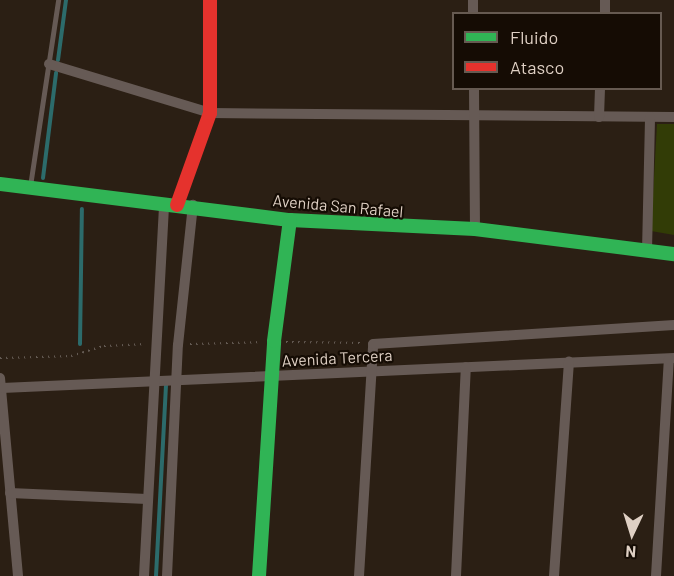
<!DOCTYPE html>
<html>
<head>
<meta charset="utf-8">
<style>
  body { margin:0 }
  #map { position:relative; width:674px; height:576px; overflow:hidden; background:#2b1f14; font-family:Barlow,sans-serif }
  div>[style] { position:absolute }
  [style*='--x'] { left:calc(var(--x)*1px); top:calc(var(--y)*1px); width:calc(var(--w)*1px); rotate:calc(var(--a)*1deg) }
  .green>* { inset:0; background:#323c06 }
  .stream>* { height:4px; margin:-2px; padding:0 2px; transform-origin:2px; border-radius:2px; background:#2c6b6b }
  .path>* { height:2px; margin-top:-1px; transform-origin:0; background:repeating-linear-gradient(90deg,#645a53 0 1.5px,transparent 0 6px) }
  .lane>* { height:5px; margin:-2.5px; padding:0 2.5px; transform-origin:2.5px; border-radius:2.5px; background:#665a55 }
  .street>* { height:10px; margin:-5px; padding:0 5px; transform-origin:5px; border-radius:5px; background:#665a55 }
  .fast>* { height:14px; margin:-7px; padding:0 7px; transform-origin:7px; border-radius:7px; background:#30b455 }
  .jam>* { height:14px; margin:-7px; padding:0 7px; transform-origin:7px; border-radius:7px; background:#e5322d }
  span { translate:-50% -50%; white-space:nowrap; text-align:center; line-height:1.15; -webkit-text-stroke:4.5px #150c04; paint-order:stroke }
  .street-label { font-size:16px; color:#dfd0c4 }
  .legend { position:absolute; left:452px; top:12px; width:210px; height:78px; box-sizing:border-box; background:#150c04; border:2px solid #665a51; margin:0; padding:8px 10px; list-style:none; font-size:18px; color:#dfd0c4 }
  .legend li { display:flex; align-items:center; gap:12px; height:30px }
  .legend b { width:30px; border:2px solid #665a51 }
  .north { position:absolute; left:602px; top:504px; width:60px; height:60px; -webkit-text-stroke:4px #150c04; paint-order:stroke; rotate:184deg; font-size:16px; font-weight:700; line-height:24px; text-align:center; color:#dfd0c4 }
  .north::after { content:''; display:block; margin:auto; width:21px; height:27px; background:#dfd0c4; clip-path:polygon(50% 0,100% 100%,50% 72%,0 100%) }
</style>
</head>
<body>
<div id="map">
  <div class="green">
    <div style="clip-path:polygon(657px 124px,674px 124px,674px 235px,651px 231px)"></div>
  </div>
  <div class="stream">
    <div style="--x:58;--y:60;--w:61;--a:-82.4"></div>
    <div style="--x:43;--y:178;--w:106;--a:-82.9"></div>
    <div style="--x:80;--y:344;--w:135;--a:-89.2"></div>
    <div style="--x:156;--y:576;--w:193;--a:-87"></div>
  </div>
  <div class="path">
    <div style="--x:286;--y:342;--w:75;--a:0.8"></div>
    <div style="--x:190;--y:344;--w:72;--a:-1.6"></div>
    <div style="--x:0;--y:358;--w:71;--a:-1.6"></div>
    <div style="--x:71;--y:356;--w:34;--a:-17"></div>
    <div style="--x:104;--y:346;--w:41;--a:-2.8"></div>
  </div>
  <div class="lane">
    <div style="--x:30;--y:186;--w:188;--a:-81.4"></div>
  </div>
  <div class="street">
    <div style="--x:473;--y:0;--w:14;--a:90"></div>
    <div style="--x:605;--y:14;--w:14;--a:-90"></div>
    <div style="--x:49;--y:64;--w:168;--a:16.9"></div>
    <div style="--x:210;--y:113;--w:464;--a:0.5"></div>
    <div style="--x:474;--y:88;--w:141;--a:89.6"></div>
    <div style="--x:599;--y:117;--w:29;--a:-88"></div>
    <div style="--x:647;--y:251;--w:134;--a:-88.7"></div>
    <div style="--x:0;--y:378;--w:199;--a:84.8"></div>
    <div style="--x:2;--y:388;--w:673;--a:-2.56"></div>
    <div style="--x:10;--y:493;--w:137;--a:2.5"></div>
    <div style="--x:144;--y:576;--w:373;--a:-86.9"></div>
    <div style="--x:167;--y:576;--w:231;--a:-87.3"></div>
    <div style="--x:178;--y:345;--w:141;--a:-83.9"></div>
    <div style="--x:359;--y:576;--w:232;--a:-86.5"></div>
    <div style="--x:373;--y:344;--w:302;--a:-3.6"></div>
    <div style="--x:456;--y:576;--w:209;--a:-87.3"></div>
    <div style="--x:554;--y:576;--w:215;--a:-86"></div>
    <div style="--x:656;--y:576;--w:217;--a:-86.6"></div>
  </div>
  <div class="fast">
    <div style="--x:0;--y:184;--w:292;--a:7.1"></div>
    <div style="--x:290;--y:220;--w:185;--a:2.8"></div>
    <div style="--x:475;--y:229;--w:201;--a:7.2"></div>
    <div style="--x:259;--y:576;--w:235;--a:-86.3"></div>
    <div style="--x:274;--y:341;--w:122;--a:-82.5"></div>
  </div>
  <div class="jam">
    <div style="--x:177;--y:205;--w:98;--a:-70.3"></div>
    <div style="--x:210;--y:113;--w:113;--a:-90"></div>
  </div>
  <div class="street-label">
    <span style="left:338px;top:206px;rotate:5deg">Avenida San Rafael</span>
    <span style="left:337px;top:358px;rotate:-3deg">Avenida Tercera</span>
  </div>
  <ul class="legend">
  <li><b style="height:8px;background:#30b455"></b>Fluido</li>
  <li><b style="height:8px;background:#e5322d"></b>Atasco</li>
  </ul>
  <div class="north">N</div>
</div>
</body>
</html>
